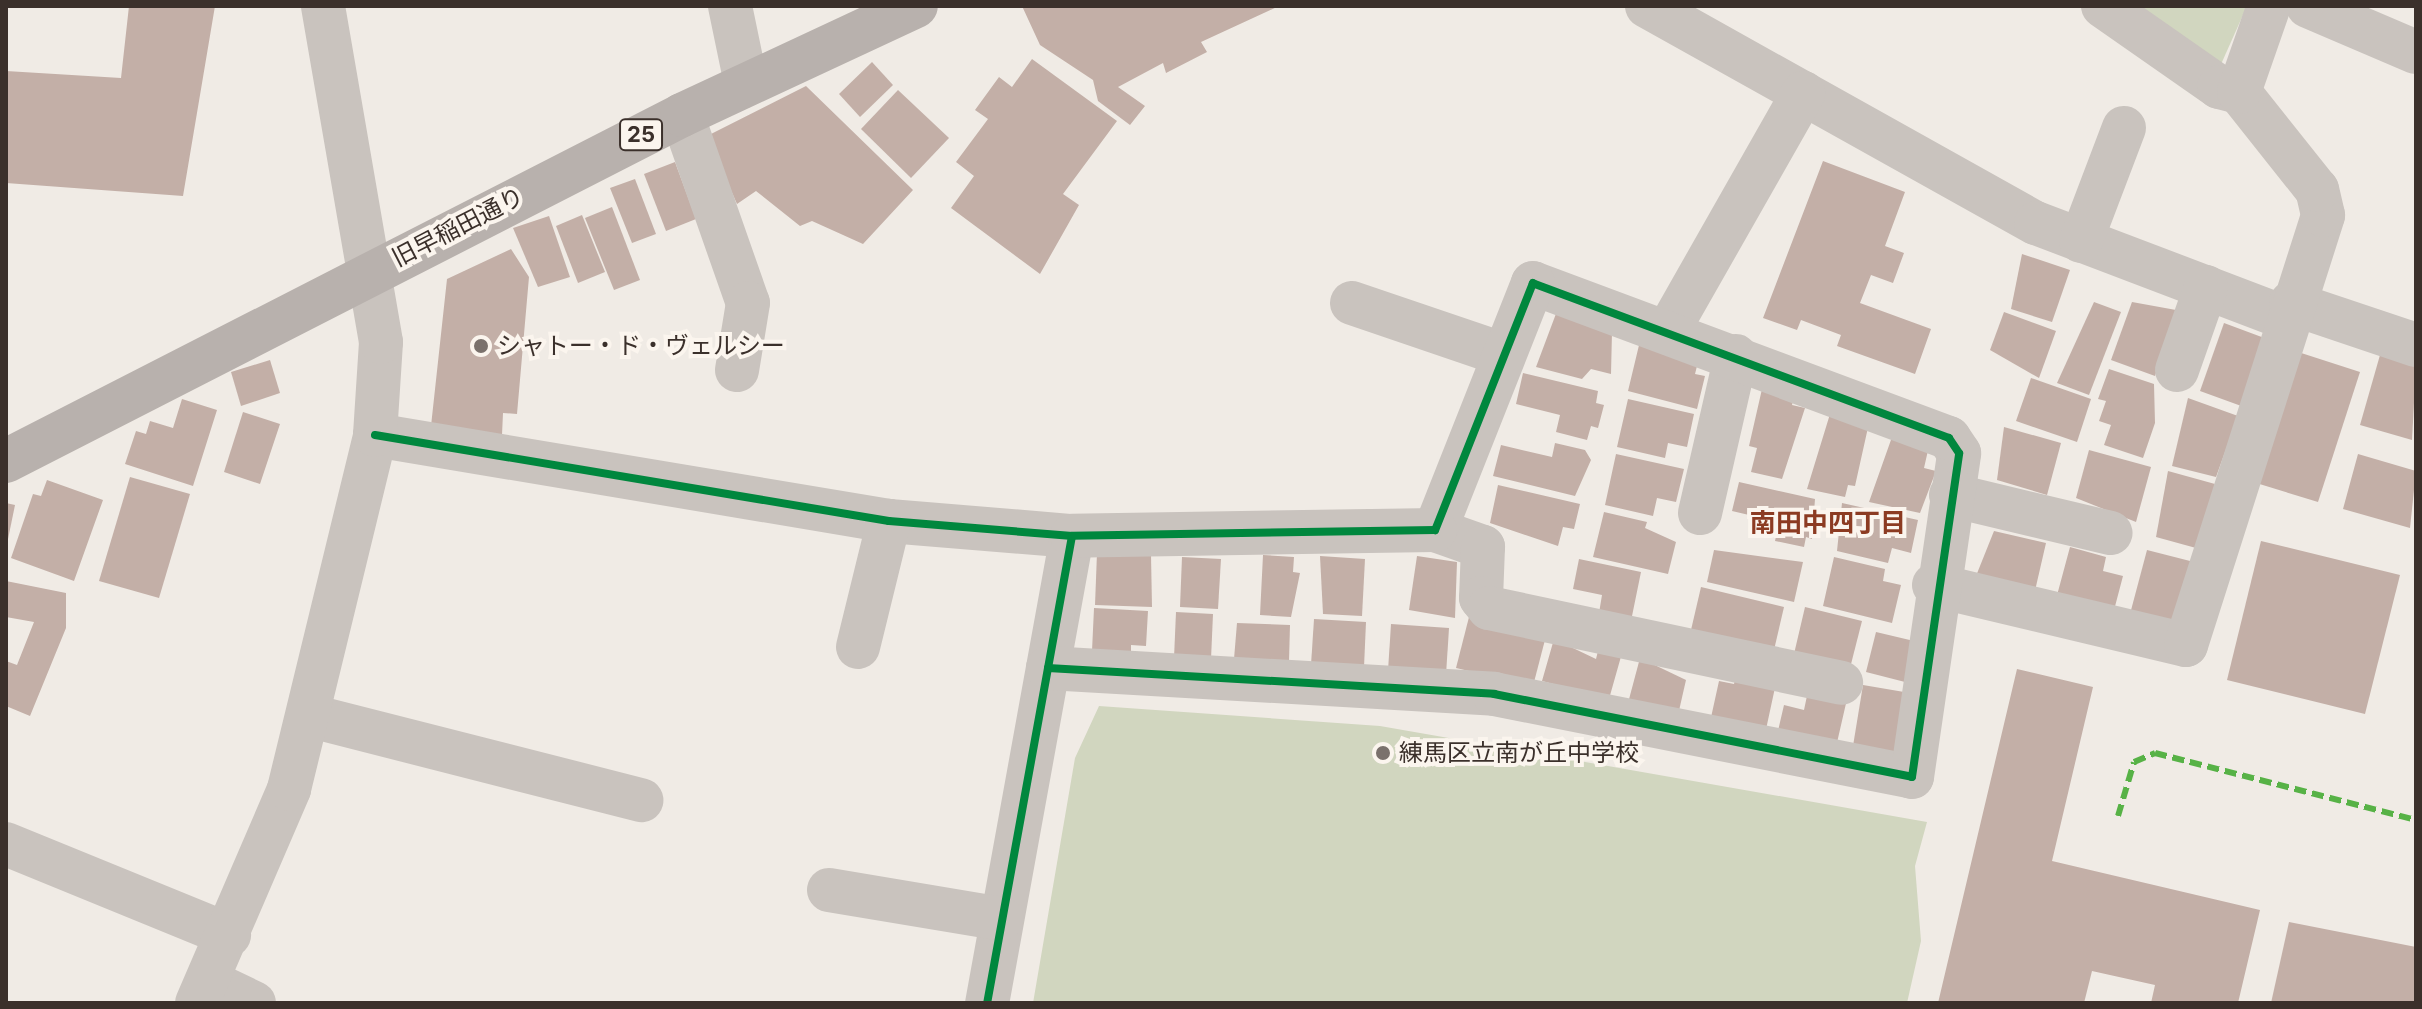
<!DOCTYPE html>
<html>
<head>
<meta charset="utf-8">
<style>
  body { margin:0 }
  #map { position:relative; width:2422px; height:1009px; overflow:hidden; background:#f0ebe5; font-family:Inter,"Noto Sans JP",sans-serif }
  div>[style] { position:absolute }
  [style*='--x'] { left:calc(var(--x)*1px); top:calc(var(--y)*1px); width:calc(var(--w)*1px); rotate:calc(var(--a)*1deg) }
  .green>* { inset:0; background:#d1d6bf }
  .building>* { inset:0; background:#c3afa7 }
  .minor>* { height:44px; margin:-22px; padding:0 22px; transform-origin:22px; border-radius:22px; background:#c9c3be }
  .major>* { height:44px; margin:-22px; padding:0 22px; transform-origin:22px; border-radius:22px; background:#b8b1ad }
  .quiet>* { height:6px; margin-top:-3px; transform-origin:0; background:repeating-linear-gradient(90deg,#57b246 0 12px,transparent 0 18px) }
  .cycleway>* { height:8px; margin:-4px; padding:0 4px; transform-origin:4px; border-radius:4px; background:#00873e }
  .dots>* { width:22px; height:22px; translate:-50% -50%; box-sizing:border-box; border:4px solid #fbf5ee; border-radius:50% }
  span { translate:-50% -50%; white-space:nowrap; text-align:center; line-height:1.15; -webkit-text-stroke:8px #fbf5ee; paint-order:stroke }
  .shield-label span { padding:2px 6px; background:#fbf5ee; border:2px solid; border-radius:6px; -webkit-text-stroke-width:0 }
  .shield-label { font-size:22px; color:#3b302b; font-weight:700 }
  .street-label { font-size:24px; color:#3b302b }
  .poi-label { font-size:24px; color:#3b302b }
  .left { translate:0 -50%; text-align:left }
  .neighbourhood-label { font-size:26px; color:#8c3b22; font-weight:700 }
  .frame { position:absolute; inset:0; border:8px solid #3b302b; pointer-events:none }
</style>
</head>
<body>
<div id="map">
  <div class="green">
    <div style="clip-path:polygon(2129px 6px,2247px 6px,2218px 71px)"></div>
    <div style="clip-path:polygon(1099px 706px,1380px 726px,1927px 822px,1915px 866px,1921px 941px,1907px 1003px,1033px 1003px,1075px 758px)"></div>
  </div>
  <div class="building">
    <div style="clip-path:polygon(129px 6px,215px 6px,183px 196px,6px 183px,6px 71px,121px 78px)"></div>
    <div style="clip-path:polygon(1022px 6px,1279px 6px,1201px 42px,1207px 52px,1166px 73px,1163px 63px,1118px 87px,1145px 106px,1130px 125px,1098px 101px,1093px 80px,1040px 45px)"></div>
    <div style="clip-path:polygon(1032px 59px,1117px 121px,1063px 194px,1079px 205px,1040px 274px,951px 208px,974px 176px,956px 162px,988px 119px,975px 110px,999px 77px,1012px 87px)"></div>
    <div style="clip-path:polygon(872px 62px,893px 85px,860px 117px,839px 94px)"></div>
    <div style="clip-path:polygon(806px 86px,913px 190px,863px 244px,812px 221px,800px 226px,756px 191px,737px 204px,707px 136px)"></div>
    <div style="clip-path:polygon(898px 90px,949px 138px,911px 178px,861px 129px)"></div>
    <div style="clip-path:polygon(1823px 161px,1905px 192px,1885px 246px,1904px 253px,1893px 283px,1871px 275px,1860px 303px,1931px 329px,1915px 374px,1837px 346px,1841px 335px,1801px 320px,1797px 330px,1763px 318px)"></div>
    <div style="clip-path:polygon(675px 162px,696px 219px,666px 231px,644px 174px)"></div>
    <div style="clip-path:polygon(635px 179px,656px 234px,632px 243px,610px 188px)"></div>
    <div style="clip-path:polygon(612px 207px,640px 280px,614px 290px,585px 218px)"></div>
    <div style="clip-path:polygon(582px 215px,605px 272px,578px 283px,556px 226px)"></div>
    <div style="clip-path:polygon(549px 216px,570px 277px,538px 287px,513px 228px)"></div>
    <div style="clip-path:polygon(511px 249px,529px 277px,517px 414px,503px 413px,502px 435px,431px 426px,447px 279px)"></div>
    <div style="clip-path:polygon(2022px 254px,2070px 270px,2052px 322px,2011px 309px)"></div>
    <div style="clip-path:polygon(2094px 302px,2121px 312px,2089px 395px,2057px 383px)"></div>
    <div style="clip-path:polygon(2132px 302px,2176px 310px,2155px 376px,2111px 360px)"></div>
    <div style="clip-path:polygon(1557px 311px,1612px 332px,1611px 374px,1591px 369px,1582px 379px,1536px 367px)"></div>
    <div style="clip-path:polygon(2004px 312px,2056px 331px,2039px 378px,1990px 350px)"></div>
    <div style="clip-path:polygon(2224px 323px,2267px 339px,2244px 407px,2200px 391px)"></div>
    <div style="clip-path:polygon(1640px 341px,1698px 362px,1695px 374px,1705px 376px,1697px 409px,1628px 391px)"></div>
    <div style="clip-path:polygon(2295px 351px,2360px 372px,2318px 502px,2253px 482px)"></div>
    <div style="clip-path:polygon(2380px 355px,2416px 366px,2412px 440px,2360px 425px)"></div>
    <div style="clip-path:polygon(270px 360px,280px 393px,241px 406px,231px 372px)"></div>
    <div style="clip-path:polygon(2109px 369px,2154px 384px,2155px 423px,2143px 458px,2104px 445px,2111px 425px,2099px 421px,2106px 401px,2098px 399px)"></div>
    <div style="clip-path:polygon(1523px 373px,1598px 391px,1596px 403px,1604px 405px,1598px 428px,1591px 426px,1587px 440px,1556px 432px,1560px 415px,1516px 404px)"></div>
    <div style="clip-path:polygon(2031px 378px,2091px 399px,2077px 442px,2016px 421px)"></div>
    <div style="clip-path:polygon(1762px 389px,1794px 396px,1792px 405px,1805px 408px,1782px 479px,1751px 472px,1757px 448px,1749px 446px)"></div>
    <div style="clip-path:polygon(2188px 398px,2238px 416px,2216px 477px,2172px 466px)"></div>
    <div style="clip-path:polygon(182px 399px,217px 410px,193px 486px,125px 464px,136px 431px,146px 434px,150px 421px,173px 428px)"></div>
    <div style="clip-path:polygon(1628px 399px,1694px 414px,1687px 447px,1668px 443px,1665px 458px,1617px 447px)"></div>
    <div style="clip-path:polygon(243px 412px,280px 424px,260px 484px,224px 472px)"></div>
    <div style="clip-path:polygon(1830px 414px,1869px 423px,1855px 486px,1848px 485px,1845px 497px,1807px 489px)"></div>
    <div style="clip-path:polygon(2004px 427px,2061px 443px,2047px 495px,1997px 480px)"></div>
    <div style="clip-path:polygon(1892px 437px,1929px 446px,1924px 468px,1936px 471px,1920px 513px,1869px 502px)"></div>
    <div style="clip-path:polygon(1555px 443px,1585px 450px,1591px 460px,1575px 496px,1493px 476px,1501px 445px,1552px 457px)"></div>
    <div style="clip-path:polygon(2089px 450px,2151px 467px,2136px 522px,2076px 498px)"></div>
    <div style="clip-path:polygon(1616px 454px,1684px 469px,1676px 502px,1657px 498px,1653px 516px,1605px 505px)"></div>
    <div style="clip-path:polygon(2358px 454px,2416px 471px,2410px 528px,2343px 509px)"></div>
    <div style="clip-path:polygon(2168px 471px,2215px 484px,2196px 548px,2156px 537px)"></div>
    <div style="clip-path:polygon(130px 477px,190px 494px,159px 598px,99px 581px)"></div>
    <div style="clip-path:polygon(47px 480px,103px 500px,74px 581px,11px 558px,33px 494px,41px 496px)"></div>
    <div style="clip-path:polygon(1739px 482px,1815px 499px,1812px 539px,1806px 537px,1804px 547px,1775px 541px,1779px 522px,1732px 511px)"></div>
    <div style="clip-path:polygon(1498px 485px,1580px 504px,1574px 529px,1563px 527px,1558px 546px,1490px 523px)"></div>
    <div style="clip-path:polygon(6px 503px,15px 505px,7px 544px,6px 544px)"></div>
    <div style="clip-path:polygon(1842px 503px,1918px 520px,1911px 553px,1892px 548px,1888px 563px,1837px 551px)"></div>
    <div style="clip-path:polygon(1604px 512px,1647px 522px,1645px 528px,1676px 542px,1668px 574px,1593px 557px)"></div>
    <div style="clip-path:polygon(1994px 531px,2046px 543px,2034px 595px,1974px 581px)"></div>
    <div style="clip-path:polygon(2261px 541px,2400px 575px,2365px 714px,2227px 680px)"></div>
    <div style="clip-path:polygon(2070px 547px,2106px 557px,2103px 571px,2123px 576px,2113px 614px,2056px 599px)"></div>
    <div style="clip-path:polygon(1714px 550px,1803px 562px,1794px 602px,1707px 582px)"></div>
    <div style="clip-path:polygon(2147px 550px,2194px 562px,2177px 626px,2130px 614px)"></div>
    <div style="clip-path:polygon(1097px 553px,1151px 555px,1152px 607px,1095px 605px)"></div>
    <div style="clip-path:polygon(1263px 555px,1294px 557px,1293px 572px,1300px 573px,1291px 617px,1260px 615px)"></div>
    <div style="clip-path:polygon(1320px 556px,1365px 559px,1362px 616px,1323px 614px)"></div>
    <div style="clip-path:polygon(1417px 556px,1457px 562px,1455px 618px,1409px 610px)"></div>
    <div style="clip-path:polygon(1182px 557px,1221px 559px,1218px 609px,1180px 607px)"></div>
    <div style="clip-path:polygon(1834px 557px,1885px 569px,1883px 581px,1901px 585px,1892px 623px,1823px 606px)"></div>
    <div style="clip-path:polygon(1579px 559px,1641px 572px,1631px 621px,1599px 613px,1602px 595px,1573px 589px)"></div>
    <div style="clip-path:polygon(6px 581px,66px 593px,66px 628px,30px 716px,6px 706px,6px 661px,17px 665px,34px 622px,6px 617px)"></div>
    <div style="clip-path:polygon(1701px 587px,1784px 607px,1774px 650px,1691px 630px)"></div>
    <div style="clip-path:polygon(1805px 607px,1862px 621px,1850px 668px,1794px 654px)"></div>
    <div style="clip-path:polygon(1094px 608px,1148px 611px,1146px 646px,1131px 645px,1131px 654px,1092px 651px)"></div>
    <div style="clip-path:polygon(1176px 612px,1213px 614px,1211px 659px,1174px 658px)"></div>
    <div style="clip-path:polygon(1469px 617px,1546px 636px,1533px 686px,1456px 668px)"></div>
    <div style="clip-path:polygon(1314px 619px,1366px 622px,1364px 667px,1311px 665px)"></div>
    <div style="clip-path:polygon(1237px 623px,1290px 625px,1289px 661px,1234px 659px)"></div>
    <div style="clip-path:polygon(1391px 624px,1449px 628px,1446px 675px,1388px 671px)"></div>
    <div style="clip-path:polygon(1876px 632px,1914px 641px,1905px 682px,1866px 672px)"></div>
    <div style="clip-path:polygon(1554px 639px,1596px 659px,1599px 647px,1622px 653px,1609px 699px,1542px 681px)"></div>
    <div style="clip-path:polygon(1640px 658px,1686px 680px,1678px 715px,1628px 703px)"></div>
    <div style="clip-path:polygon(2017px 669px,2093px 687px,2052px 861px,2260px 910px,2238px 1003px,2151px 1003px,2155px 985px,2092px 971px,2084px 1003px,1938px 1003px)"></div>
    <div style="clip-path:polygon(1736px 675px,1776px 683px,1765px 734px,1710px 722px,1719px 681px,1734px 684px)"></div>
    <div style="clip-path:polygon(1863px 685px,1910px 693px,1893px 758px,1852px 752px)"></div>
    <div style="clip-path:polygon(1808px 691px,1847px 699px,1836px 747px,1777px 735px,1784px 705px,1804px 710px)"></div>
    <div style="clip-path:polygon(2289px 922px,2416px 947px,2416px 1003px,2271px 1003px)"></div>
  </div>
  <div class="minor">
    <div style="--x:730;--y:6;--w:79;--a:78.3"></div>
    <div style="--x:1647;--y:6;--w:445;--a:29.2"></div>
    <div style="--x:2036;--y:223;--w:267;--a:20.8"></div>
    <div style="--x:2103;--y:6;--w:141;--a:34.9"></div>
    <div style="--x:2219;--y:87;--w:21;--a:14"></div>
    <div style="--x:2308;--y:6;--w:117;--a:23.1"></div>
    <div style="--x:682;--y:115;--w:199;--a:70.7"></div>
    <div style="--x:748;--y:303;--w:68;--a:99.3"></div>
    <div style="--x:2081;--y:241;--w:121;--a:-69.2"></div>
    <div style="--x:1352;--y:303;--w:158;--a:18.8"></div>
    <div style="--x:2291;--y:303;--w:132;--a:18.6"></div>
    <div style="--x:1668;--y:331;--w:274;--a:-60.4"></div>
    <div style="--x:2177;--y:370;--w:88;--a:-70.7"></div>
    <div style="--x:375;--y:435;--w:521;--a:9.5"></div>
    <div style="--x:889;--y:521;--w:184;--a:4.7"></div>
    <div style="--x:1072;--y:536;--w:475;--a:100.3"></div>
    <div style="--x:1951;--y:495;--w:164;--a:13.4"></div>
    <div style="--x:1700;--y:513;--w:161;--a:-77.1"></div>
    <div style="--x:1435;--y:530;--w:51;--a:19.5"></div>
    <div style="--x:1483;--y:547;--w:51;--a:92.2"></div>
    <div style="--x:1481;--y:598;--w:13;--a:51"></div>
    <div style="--x:1489;--y:608;--w:360;--a:12"></div>
    <div style="--x:1934;--y:585;--w:259;--a:13.4"></div>
    <div style="--x:2186;--y:645;--w:451;--a:-72.3"></div>
    <div style="--x:2323;--y:215;--w:26;--a:-103"></div>
    <div style="--x:2317;--y:190;--w:125;--a:-128.5"></div>
    <div style="--x:2239;--y:92;--w:91;--a:-70.8"></div>
    <div style="--x:858;--y:647;--w:130;--a:-76.2"></div>
    <div style="--x:1048;--y:668;--w:447;--a:3.3"></div>
    <div style="--x:1494;--y:694;--w:426;--a:11.2"></div>
    <div style="--x:1912;--y:777;--w:327;--a:-81.7"></div>
    <div style="--x:1959;--y:453;--w:18;--a:-124"></div>
    <div style="--x:1949;--y:438;--w:444;--a:-159.6"></div>
    <div style="--x:1533;--y:283;--w:266;--a:111.6"></div>
    <div style="--x:1435;--y:530;--w:363;--a:179.1"></div>
    <div style="--x:311;--y:716;--w:341;--a:14.3"></div>
    <div style="--x:6;--y:844;--w:241;--a:22.2"></div>
    <div style="--x:829;--y:890;--w:175;--a:9.5"></div>
    <div style="--x:208;--y:981;--w:51;--a:25.6"></div>
    <div style="--x:197;--y:1003;--w:233;--a:-66.7"></div>
    <div style="--x:289;--y:789;--w:364;--a:-76.3"></div>
    <div style="--x:375;--y:435;--w:93;--a:-86.3"></div>
    <div style="--x:381;--y:342;--w:341;--a:-99.8"></div>
  </div>
  <div class="major">
    <div style="--x:6;--y:461;--w:759;--a:-27.1"></div>
    <div style="--x:682;--y:115;--w:258;--a:-25"></div>
  </div>
  <div class="quiet">
    <div style="--x:2118;--y:816;--w:56;--a:-73.5"></div>
    <div style="--x:2134;--y:762;--w:23;--a:-23"></div>
    <div style="--x:2155;--y:753;--w:269;--a:14.4"></div>
  </div>
  <div class="cycleway">
    <div style="--x:375;--y:435;--w:521;--a:9.5"></div>
    <div style="--x:889;--y:521;--w:184;--a:4.7"></div>
    <div style="--x:1072;--y:536;--w:475;--a:100.3"></div>
    <div style="--x:1048;--y:668;--w:447;--a:3.3"></div>
    <div style="--x:1494;--y:694;--w:426;--a:11.2"></div>
    <div style="--x:1912;--y:777;--w:327;--a:-81.7"></div>
    <div style="--x:1959;--y:453;--w:18;--a:-124"></div>
    <div style="--x:1949;--y:438;--w:444;--a:-159.6"></div>
    <div style="--x:1533;--y:283;--w:266;--a:111.6"></div>
    <div style="--x:1435;--y:530;--w:363;--a:179.1"></div>
  </div>
  <div class="dots">
    <div style="left:481px;top:346px;background:#7a716c"></div>
    <div style="left:1383px;top:753px;background:#7a716c"></div>
  </div>
  <div class="shield-label">
    <span style="left:641px;top:135px">25</span>
  </div>
  <div class="street-label">
    <span style="left:458px;top:227px;rotate:-27deg">旧早稲田通り</span>
  </div>
  <div class="poi-label">
    <span class="left" style="left:497px;top:346px">シャトー・ド・ヴェルシー</span>
    <span class="left" style="left:1399px;top:753px">練馬区立南が丘中学校</span>
  </div>
  <div class="neighbourhood-label">
    <span style="left:1828px;top:523px">南田中四丁目</span>
  </div>
  <div class="frame"></div>
</div>
</body>
</html>
